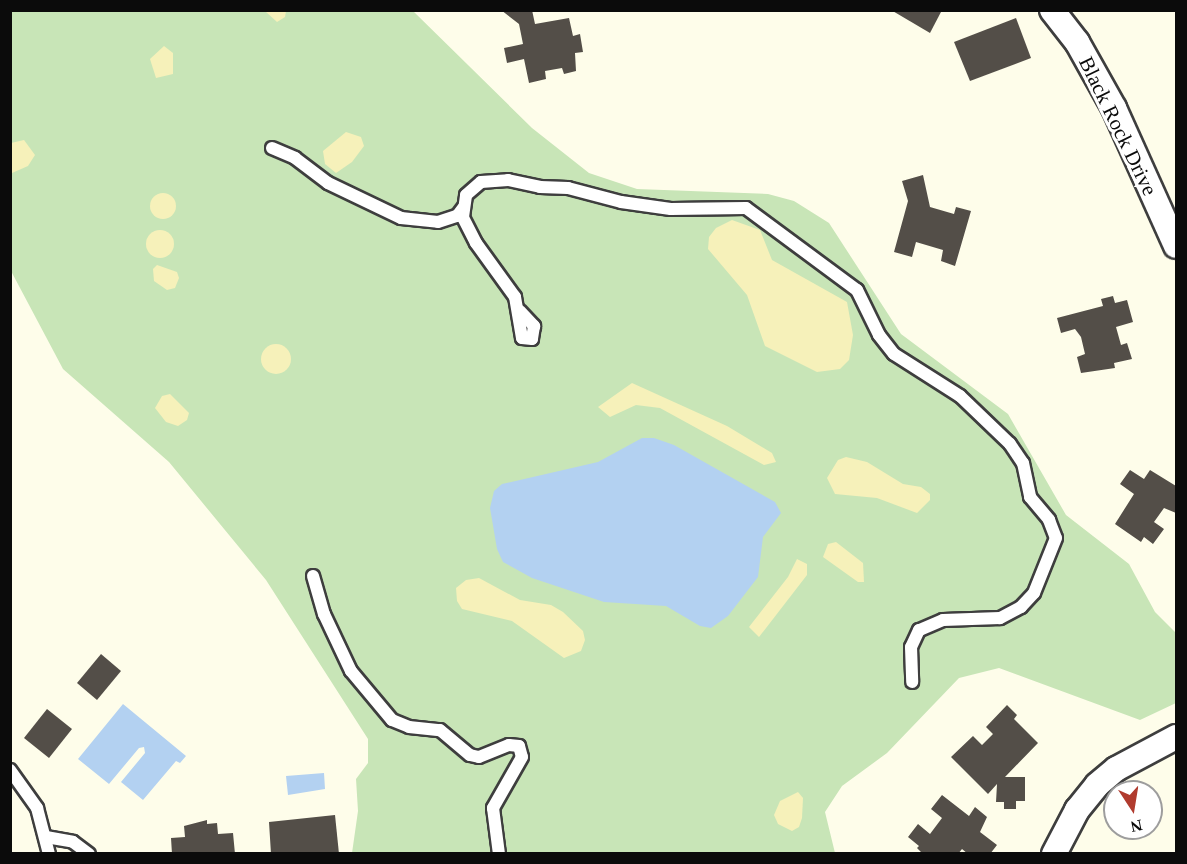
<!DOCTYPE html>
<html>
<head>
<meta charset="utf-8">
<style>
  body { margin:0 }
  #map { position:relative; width:1187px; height:864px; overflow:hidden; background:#fefdea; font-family:Georgia,serif }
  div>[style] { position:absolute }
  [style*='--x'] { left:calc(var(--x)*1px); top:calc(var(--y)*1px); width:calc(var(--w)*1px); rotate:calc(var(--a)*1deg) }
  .green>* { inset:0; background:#c8e5b7 }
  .sand>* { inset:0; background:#f6f1ba }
  .round { border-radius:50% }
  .water>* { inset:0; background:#b3d1f1 }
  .building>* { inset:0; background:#534e48 }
  .roads { filter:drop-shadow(2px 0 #3e3e3e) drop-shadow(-2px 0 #3e3e3e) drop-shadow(0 2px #3e3e3e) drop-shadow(0 -2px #3e3e3e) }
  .lane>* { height:12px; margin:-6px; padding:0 6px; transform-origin:6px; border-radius:6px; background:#fff }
  .street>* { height:24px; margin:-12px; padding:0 12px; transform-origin:12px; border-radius:12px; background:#fff }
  span { translate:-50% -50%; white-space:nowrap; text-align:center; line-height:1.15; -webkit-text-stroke:6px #fff; paint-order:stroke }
  .street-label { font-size:21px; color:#0b0b0b }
  .frame { position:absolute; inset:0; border:12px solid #0b0b0b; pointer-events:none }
  .north { position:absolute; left:1103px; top:780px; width:60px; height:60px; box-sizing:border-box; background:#fff; border:2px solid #9d9d9d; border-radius:50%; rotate:168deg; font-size:16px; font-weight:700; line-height:24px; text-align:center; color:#0b0b0b }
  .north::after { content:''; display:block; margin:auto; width:21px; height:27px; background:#b03b2e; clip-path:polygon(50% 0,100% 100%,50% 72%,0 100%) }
</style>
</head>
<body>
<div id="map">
  <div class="green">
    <div style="clip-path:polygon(10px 11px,413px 11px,532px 128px,589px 173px,637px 189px,768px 194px,794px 201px,829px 223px,901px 334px,1008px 414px,1066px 515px,1129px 564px,1155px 612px,1176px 633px,1176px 703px,1140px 720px,999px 668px,959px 678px,887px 753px,842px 786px,825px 812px,835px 853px,352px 853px,358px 811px,356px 779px,368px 763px,368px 739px,266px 580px,169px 462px,63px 369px,11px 271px)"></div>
  </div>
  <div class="sand">
    <div style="clip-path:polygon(265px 11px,286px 11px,285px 17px,277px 22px)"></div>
    <div style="clip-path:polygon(164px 46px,173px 53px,173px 74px,156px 78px,150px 59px)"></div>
    <div style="clip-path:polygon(346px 132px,361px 137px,364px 146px,352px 162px,336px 173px,325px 164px,323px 151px)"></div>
    <div style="clip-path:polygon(24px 140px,35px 155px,28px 166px,12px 173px,11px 143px)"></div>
    <div class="round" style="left:150px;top:193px;width:26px;height:26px"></div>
    <div style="clip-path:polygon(732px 220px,760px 230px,772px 260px,847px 302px,853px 335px,849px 360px,840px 369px,817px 372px,765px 346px,747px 295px,708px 249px,709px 237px,716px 228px)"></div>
    <div class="round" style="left:146px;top:230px;width:28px;height:28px"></div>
    <div style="clip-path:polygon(157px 265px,177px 272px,179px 278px,175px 288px,167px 290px,154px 281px,153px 269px)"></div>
    <div class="round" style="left:261px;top:344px;width:30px;height:30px"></div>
    <div style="clip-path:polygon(632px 383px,727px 426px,772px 453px,776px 462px,764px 465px,660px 408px,636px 405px,610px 417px,598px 407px)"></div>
    <div style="clip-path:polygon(170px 394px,189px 413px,187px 420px,178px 426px,166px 422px,155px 408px,162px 396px)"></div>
    <div style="clip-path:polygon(846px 457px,867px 462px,903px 484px,921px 487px,930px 494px,930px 500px,917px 513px,877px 498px,835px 494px,827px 478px,838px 460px)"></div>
    <div style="clip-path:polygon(836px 542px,863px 563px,864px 582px,858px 582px,823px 557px,828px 544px)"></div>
    <div style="clip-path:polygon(797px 559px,807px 564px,807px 575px,759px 637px,749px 627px,788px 577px)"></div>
    <div style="clip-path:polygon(479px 578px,520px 600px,551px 605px,563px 612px,583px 631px,585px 640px,581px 651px,564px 658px,512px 621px,462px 609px,457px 601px,456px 588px,466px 580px)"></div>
    <div style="clip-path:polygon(798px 792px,803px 798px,802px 818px,799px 827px,792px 831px,778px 824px,774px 815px,780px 801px)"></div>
  </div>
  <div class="water">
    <div style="clip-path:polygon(642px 438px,654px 438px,674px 445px,775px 502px,781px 513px,763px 537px,758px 577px,728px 616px,711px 628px,700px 626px,666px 606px,604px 602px,532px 578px,503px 562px,497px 549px,490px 508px,494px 491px,502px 484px,598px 462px)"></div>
    <div style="clip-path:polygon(123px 704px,186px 756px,180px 763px,176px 761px,143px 800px,121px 782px,145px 753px,144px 747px,139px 748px,109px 784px,78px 759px)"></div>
    <div style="clip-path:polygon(324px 773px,325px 789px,288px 795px,286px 776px)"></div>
  </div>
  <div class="building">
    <div style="clip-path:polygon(501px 10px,532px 10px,535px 24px,569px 18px,573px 36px,580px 34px,583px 52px,575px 53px,576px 71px,564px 74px,562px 68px,545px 71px,546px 79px,529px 83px,524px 59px,507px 63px,504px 48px,523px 44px,519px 24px)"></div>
    <div style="clip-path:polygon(891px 10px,942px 10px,930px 33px)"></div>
    <div style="clip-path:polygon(1016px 18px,1031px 58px,970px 81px,954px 42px)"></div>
    <div style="clip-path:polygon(923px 175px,930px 207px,954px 214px,956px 207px,971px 211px,955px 266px,941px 261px,943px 250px,916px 242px,912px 257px,894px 252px,908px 201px,902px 181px)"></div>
    <div style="clip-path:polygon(1113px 296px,1115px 303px,1127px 300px,1133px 322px,1116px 327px,1121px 345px,1127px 343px,1132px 359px,1114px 363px,1115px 368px,1081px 373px,1077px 357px,1085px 354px,1081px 337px,1075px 329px,1061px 333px,1057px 318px,1103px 306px,1101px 299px)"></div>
    <div style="clip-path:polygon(1130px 470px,1144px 479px,1150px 470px,1176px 486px,1176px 513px,1164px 508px,1154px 522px,1164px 529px,1153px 544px,1144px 537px,1141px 542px,1115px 524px,1134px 494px,1120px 484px)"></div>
    <div style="clip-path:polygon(101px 654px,121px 671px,97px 700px,77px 683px)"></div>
    <div style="clip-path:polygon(1007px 705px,1017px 715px,1014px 719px,1038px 743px,1005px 777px,1025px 777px,1025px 801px,1016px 801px,1016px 809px,1004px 809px,1004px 802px,996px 802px,997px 784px,988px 794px,951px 757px,973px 736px,982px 745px,993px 734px,986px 727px)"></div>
    <div style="clip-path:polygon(47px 709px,72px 729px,49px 758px,24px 738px)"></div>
    <div style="clip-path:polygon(942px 795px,969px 816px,975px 807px,987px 817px,980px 832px,997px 845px,990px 854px,968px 854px,962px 849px,958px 854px,923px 854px,917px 848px,919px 846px,908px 837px,918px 824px,930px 834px,942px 818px,931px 809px)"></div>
    <div style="clip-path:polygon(335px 815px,339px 854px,271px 854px,269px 822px)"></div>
    <div style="clip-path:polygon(207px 820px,207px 824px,217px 823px,218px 834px,233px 833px,235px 854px,172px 854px,171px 838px,185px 837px,184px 826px)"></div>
  </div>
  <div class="roads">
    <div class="lane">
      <div style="--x:272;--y:148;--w:25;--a:23"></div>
      <div style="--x:295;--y:158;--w:41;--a:37.1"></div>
      <div style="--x:328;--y:183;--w:81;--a:25.6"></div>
      <div style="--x:401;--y:218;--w:37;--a:6"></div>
      <div style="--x:438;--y:222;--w:20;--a:-18"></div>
      <div style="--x:457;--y:216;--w:10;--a:-53"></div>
      <div style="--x:520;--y:311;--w:21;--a:47"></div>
      <div style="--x:534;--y:326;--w:13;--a:99"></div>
      <div style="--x:532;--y:339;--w:10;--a:-174"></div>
      <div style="--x:522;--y:338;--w:42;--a:-99.7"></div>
      <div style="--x:515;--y:297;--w:67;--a:-125.8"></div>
      <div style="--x:476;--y:243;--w:29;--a:-117"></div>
      <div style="--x:463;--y:217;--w:22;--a:-82"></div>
      <div style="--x:466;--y:195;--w:20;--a:-41"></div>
      <div style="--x:481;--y:182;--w:27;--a:-4"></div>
      <div style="--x:508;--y:180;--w:33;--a:12"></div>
      <div style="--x:540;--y:187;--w:28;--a:2"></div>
      <div style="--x:568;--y:188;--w:55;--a:14.8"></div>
      <div style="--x:621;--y:202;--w:50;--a:8"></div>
      <div style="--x:671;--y:209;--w:75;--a:-0.8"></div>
      <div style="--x:746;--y:208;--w:138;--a:36.5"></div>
      <div style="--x:857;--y:290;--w:50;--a:63.9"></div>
      <div style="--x:879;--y:335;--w:24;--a:52"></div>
      <div style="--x:894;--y:354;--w:78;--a:32.5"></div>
      <div style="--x:960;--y:396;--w:69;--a:43.8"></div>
      <div style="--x:1010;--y:444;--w:23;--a:56"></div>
      <div style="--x:1023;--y:463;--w:35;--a:78"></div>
      <div style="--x:1030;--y:497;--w:30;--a:50"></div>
      <div style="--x:1049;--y:520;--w:19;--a:69"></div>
      <div style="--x:1056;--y:538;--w:59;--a:111.8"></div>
      <div style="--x:1034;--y:593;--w:19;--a:133"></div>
      <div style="--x:1021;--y:607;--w:24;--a:152"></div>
      <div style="--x:1000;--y:618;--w:57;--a:178"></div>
      <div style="--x:943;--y:620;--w:26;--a:157"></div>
      <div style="--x:919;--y:630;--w:19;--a:115"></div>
      <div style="--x:911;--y:647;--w:35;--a:88"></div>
      <div style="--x:313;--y:576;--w:40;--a:74"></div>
      <div style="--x:324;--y:614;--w:63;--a:64.7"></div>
      <div style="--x:351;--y:671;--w:64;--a:50.1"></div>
      <div style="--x:392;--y:720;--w:18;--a:22"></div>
      <div style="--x:409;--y:727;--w:31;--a:6"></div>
      <div style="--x:440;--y:730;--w:39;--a:40"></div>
      <div style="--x:470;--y:755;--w:9;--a:13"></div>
      <div style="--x:479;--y:757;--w:32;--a:-22"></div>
      <div style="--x:509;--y:745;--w:10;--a:6"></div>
      <div style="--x:519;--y:746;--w:11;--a:75"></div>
      <div style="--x:522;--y:757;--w:59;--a:119.6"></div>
      <div style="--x:493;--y:808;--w:46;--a:82.6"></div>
      <div style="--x:10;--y:770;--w:47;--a:54.6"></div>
      <div style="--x:37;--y:808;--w:48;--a:75.4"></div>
      <div style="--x:46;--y:837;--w:27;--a:10"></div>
      <div style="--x:73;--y:842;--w:20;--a:37"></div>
    </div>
    <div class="street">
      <div style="--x:1052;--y:10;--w:41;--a:52"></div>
      <div style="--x:1077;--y:42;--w:76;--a:60.7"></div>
      <div style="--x:1114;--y:108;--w:151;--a:65.8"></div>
      <div style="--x:1054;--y:854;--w:50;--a:-62.4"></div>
      <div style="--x:1077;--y:810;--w:32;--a:-51"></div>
      <div style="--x:1097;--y:785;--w:25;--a:-40"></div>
      <div style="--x:1116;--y:769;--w:68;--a:-28.1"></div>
    </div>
  </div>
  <div class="street-label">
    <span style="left:1118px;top:126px;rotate:64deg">Black Rock Drive</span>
  </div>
  <div class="frame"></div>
  <div class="north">N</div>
</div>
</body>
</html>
